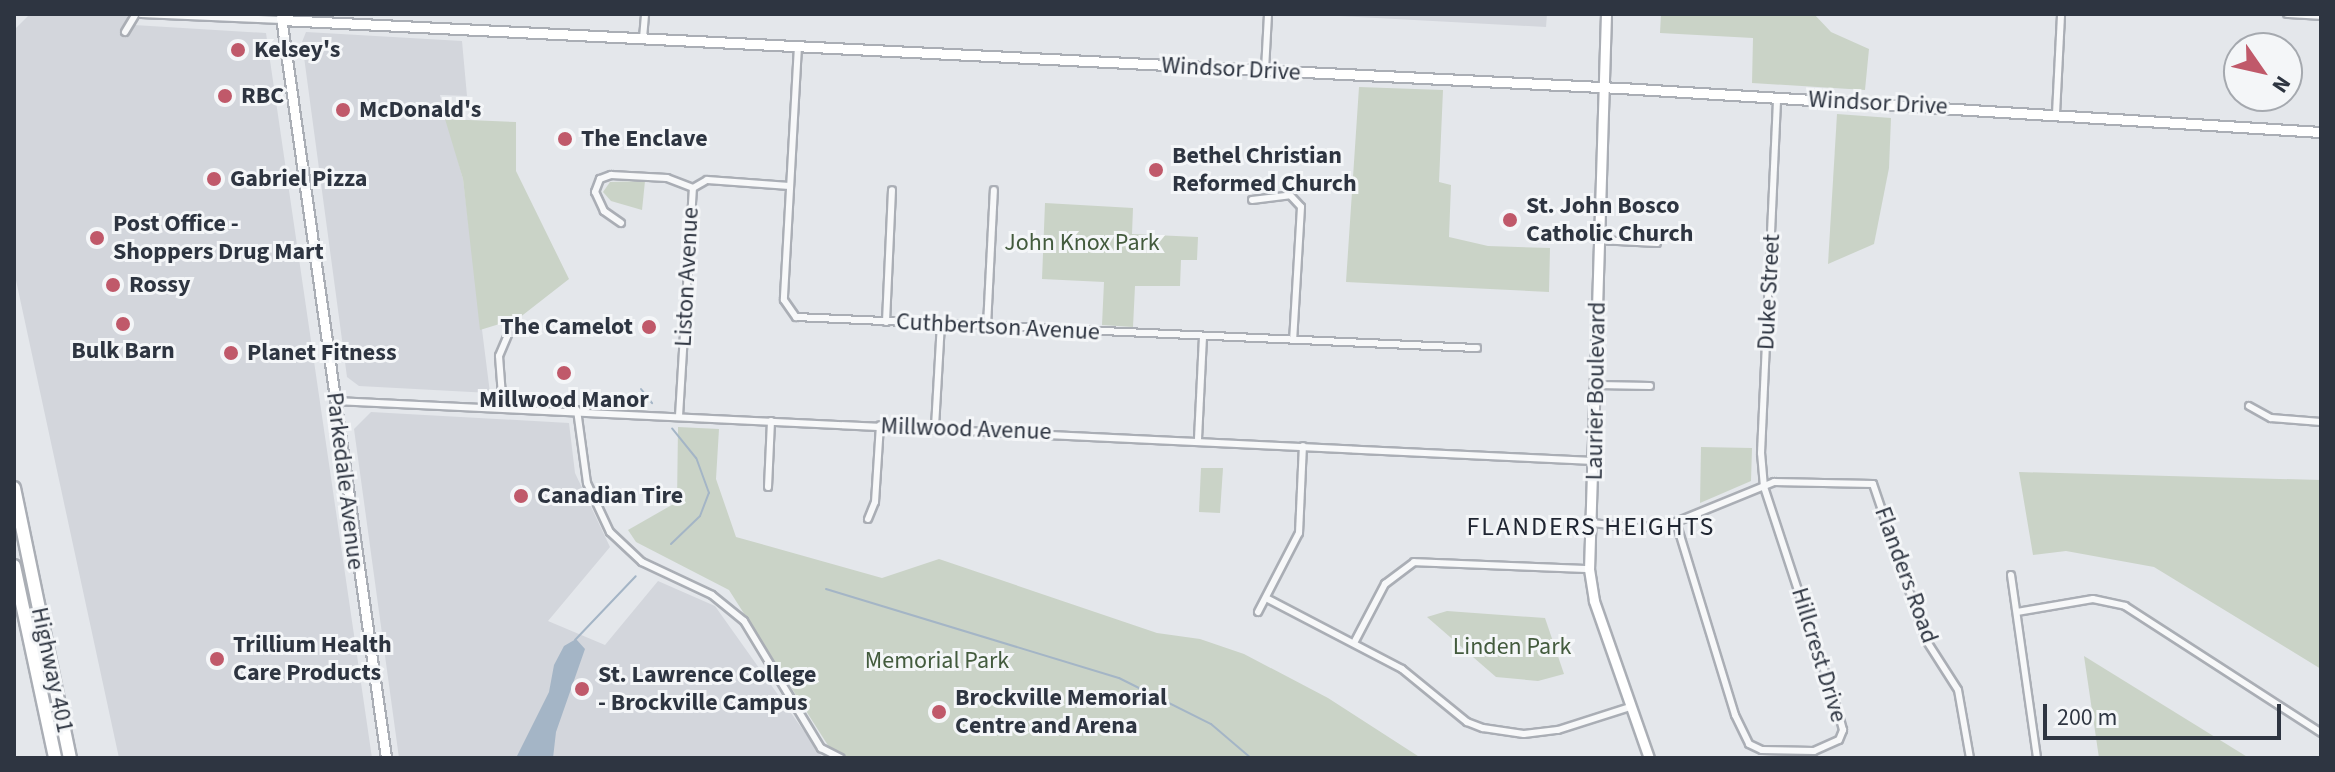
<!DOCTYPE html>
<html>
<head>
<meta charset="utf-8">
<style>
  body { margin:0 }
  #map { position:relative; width:2335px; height:772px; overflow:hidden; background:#e4e7eb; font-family:"Source Sans 3",sans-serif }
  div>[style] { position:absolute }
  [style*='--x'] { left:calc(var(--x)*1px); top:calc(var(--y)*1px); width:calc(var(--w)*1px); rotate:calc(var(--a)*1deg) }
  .built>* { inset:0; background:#d3d6dc }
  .green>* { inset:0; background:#cad3c7 }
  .water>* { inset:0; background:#a4b5c6 }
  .stream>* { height:2px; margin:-1px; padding:0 1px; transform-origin:1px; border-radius:1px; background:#a4b5c6 }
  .roads { filter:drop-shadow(2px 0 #aaaeb5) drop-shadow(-2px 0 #aaaeb5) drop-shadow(0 2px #aaaeb5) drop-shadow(0 -2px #aaaeb5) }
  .street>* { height:6px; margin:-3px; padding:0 3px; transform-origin:3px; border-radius:3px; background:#f7f8f9 }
  .secondary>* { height:9px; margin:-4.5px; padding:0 4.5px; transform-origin:4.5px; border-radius:4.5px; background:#fff }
  .highway>* { height:12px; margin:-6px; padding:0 6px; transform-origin:6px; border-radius:6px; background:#fff }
  .dots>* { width:22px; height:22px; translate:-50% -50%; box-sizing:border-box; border:4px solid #f4f6f8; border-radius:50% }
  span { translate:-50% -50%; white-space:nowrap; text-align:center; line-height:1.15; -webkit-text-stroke:6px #f4f6f8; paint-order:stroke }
  .poi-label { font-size:24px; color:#2e3541; font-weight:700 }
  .left { translate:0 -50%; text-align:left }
  .right { translate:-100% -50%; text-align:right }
  .street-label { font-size:24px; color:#2e3541 }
  .park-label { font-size:24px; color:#435b3d }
  .neighbourhood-label { font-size:26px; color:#202632; letter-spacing:2px }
  .frame { position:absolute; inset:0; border:16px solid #2e3541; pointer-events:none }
  .north { position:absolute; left:2223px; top:32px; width:80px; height:80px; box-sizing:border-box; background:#f4f6f8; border:2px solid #a5a9af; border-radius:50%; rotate:124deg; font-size:22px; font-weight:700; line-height:32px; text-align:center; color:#2e3541 }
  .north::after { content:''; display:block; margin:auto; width:28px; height:36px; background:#c0596a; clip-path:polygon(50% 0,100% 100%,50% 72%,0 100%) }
  .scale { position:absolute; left:2043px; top:704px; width:238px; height:36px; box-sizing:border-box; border:4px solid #2e3541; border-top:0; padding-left:10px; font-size:24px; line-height:28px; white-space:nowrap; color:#2e3541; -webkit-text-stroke:6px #f4f6f8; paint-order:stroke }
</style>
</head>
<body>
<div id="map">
  <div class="built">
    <div style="clip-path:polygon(30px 14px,125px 14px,134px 25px,266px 33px,372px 758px,119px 758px,14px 271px,14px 30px)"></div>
    <div style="clip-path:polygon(1302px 14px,1547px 14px,1546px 27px)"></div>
    <div style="clip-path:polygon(306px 32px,462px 41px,467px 96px,440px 95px,463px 179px,490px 393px,359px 386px,347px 377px,302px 42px)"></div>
    <div style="clip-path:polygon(371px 412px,569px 423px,575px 473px,610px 547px,548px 621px,605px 645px,658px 581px,715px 606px,823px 758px,399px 758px,354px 429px)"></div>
  </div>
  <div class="green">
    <div style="clip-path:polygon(1661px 14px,1814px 14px,1831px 32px,1869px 49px,1865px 90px,1752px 83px,1753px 38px,1660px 33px)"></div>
    <div style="clip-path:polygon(1359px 87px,1443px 90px,1439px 182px,1451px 185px,1449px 237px,1488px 246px,1550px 248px,1549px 292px,1346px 282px)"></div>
    <div style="clip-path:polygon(1837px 114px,1891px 118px,1889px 168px,1874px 244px,1828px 264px)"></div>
    <div style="clip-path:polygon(445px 119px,516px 122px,516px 171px,569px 279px,519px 318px,480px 330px,463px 179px)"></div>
    <div style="clip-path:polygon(645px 181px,642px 210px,611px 201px,603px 192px,610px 182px)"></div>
    <div style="clip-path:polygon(1045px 203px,1133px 208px,1132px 234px,1198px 237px,1197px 260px,1181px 260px,1180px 286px,1135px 286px,1133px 327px,1102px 325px,1104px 282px,1042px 279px)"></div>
    <div style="clip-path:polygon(678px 427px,719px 429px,716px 479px,736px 537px,882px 578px,939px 559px,1157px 633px,1200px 639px,1244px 654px,1328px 698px,1421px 758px,836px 758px,729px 590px,636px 542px,628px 530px,677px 502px)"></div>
    <div style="clip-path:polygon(1701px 447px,1752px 448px,1751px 481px,1700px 503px)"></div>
    <div style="clip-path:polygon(1201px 468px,1223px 468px,1220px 513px,1199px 512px)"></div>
    <div style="clip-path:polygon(2019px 472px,2321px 480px,2321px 669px,2154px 567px,2066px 551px,2033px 555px)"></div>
    <div style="clip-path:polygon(1447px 611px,1545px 618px,1564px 674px,1538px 681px,1496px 677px,1427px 617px)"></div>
    <div style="clip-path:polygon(2084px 656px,2249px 758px,2099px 758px)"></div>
  </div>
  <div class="water">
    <div style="clip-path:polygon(576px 639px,585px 649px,556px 732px,553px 758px,516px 758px,549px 692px,554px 665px,564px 646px)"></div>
  </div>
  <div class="stream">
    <div style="--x:641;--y:389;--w:18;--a:52"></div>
    <div style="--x:671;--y:544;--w:40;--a:-44"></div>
    <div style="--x:700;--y:516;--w:25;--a:-69"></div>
    <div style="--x:709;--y:493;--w:37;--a:-110"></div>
    <div style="--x:696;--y:458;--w:38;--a:-129"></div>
    <div style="--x:826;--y:589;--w:306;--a:16.9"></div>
    <div style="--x:1119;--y:678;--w:103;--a:26.6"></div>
    <div style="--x:1211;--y:724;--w:52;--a:40.4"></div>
    <div style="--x:575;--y:640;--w:88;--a:-46.4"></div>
  </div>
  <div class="roads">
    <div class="street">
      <div style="--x:141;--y:14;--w:141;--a:2.4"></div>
      <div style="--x:2287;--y:14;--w:34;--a:3"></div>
      <div style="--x:125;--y:32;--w:21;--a:-59"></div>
      <div style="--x:643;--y:38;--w:24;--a:-85"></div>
      <div style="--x:798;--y:46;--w:254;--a:93.2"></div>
      <div style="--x:784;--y:300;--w:21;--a:55"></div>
      <div style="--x:796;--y:317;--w:682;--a:2.61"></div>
      <div style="--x:1265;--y:70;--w:56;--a:-86.9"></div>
      <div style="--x:2056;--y:114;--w:100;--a:-87.1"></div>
      <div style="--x:1252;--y:200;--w:38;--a:-7"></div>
      <div style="--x:1290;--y:195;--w:16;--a:47"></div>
      <div style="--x:1301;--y:207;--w:133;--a:93.4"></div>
      <div style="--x:621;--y:223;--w:21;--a:-145"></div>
      <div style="--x:604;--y:211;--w:21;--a:-115"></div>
      <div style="--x:595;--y:192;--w:14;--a:-69"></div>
      <div style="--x:600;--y:179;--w:12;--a:-20"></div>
      <div style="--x:611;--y:175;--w:56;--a:3.1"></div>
      <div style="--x:667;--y:178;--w:28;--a:21"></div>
      <div style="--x:1598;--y:240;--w:59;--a:2.9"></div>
      <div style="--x:886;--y:322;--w:132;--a:-87.4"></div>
      <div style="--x:987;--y:326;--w:136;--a:-87.1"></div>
      <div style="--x:1598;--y:385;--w:52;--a:1.1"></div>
      <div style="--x:335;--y:401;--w:1260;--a:2.73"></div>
      <div style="--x:497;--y:406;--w:11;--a:-63"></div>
      <div style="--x:502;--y:396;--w:40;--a:-94.3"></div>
      <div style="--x:499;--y:356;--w:23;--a:-67"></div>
      <div style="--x:2249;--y:406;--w:25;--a:29"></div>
      <div style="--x:2271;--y:418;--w:50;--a:4.6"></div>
      <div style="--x:577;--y:410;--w:74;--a:82.2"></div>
      <div style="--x:587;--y:483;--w:54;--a:64.9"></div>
      <div style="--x:610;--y:532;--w:44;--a:43.2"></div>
      <div style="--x:642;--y:562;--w:77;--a:25.2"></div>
      <div style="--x:712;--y:595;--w:41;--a:39.1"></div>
      <div style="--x:744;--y:621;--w:149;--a:58.8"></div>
      <div style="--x:821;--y:748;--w:22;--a:27"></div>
      <div style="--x:679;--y:416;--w:228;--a:-86.5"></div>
      <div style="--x:693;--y:188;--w:16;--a:-30"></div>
      <div style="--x:707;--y:180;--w:83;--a:4.1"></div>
      <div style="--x:935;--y:427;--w:103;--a:-86.7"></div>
      <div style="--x:1198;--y:439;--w:102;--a:-87.2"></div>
      <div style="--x:768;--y:487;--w:66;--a:-87.4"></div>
      <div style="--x:868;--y:519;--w:18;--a:-68"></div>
      <div style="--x:875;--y:502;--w:77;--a:-86.3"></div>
      <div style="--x:1676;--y:522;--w:202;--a:73"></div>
      <div style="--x:1735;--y:715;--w:32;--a:64"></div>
      <div style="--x:1749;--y:744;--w:14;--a:25"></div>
      <div style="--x:1762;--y:750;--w:52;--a:1.1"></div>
      <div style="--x:1814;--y:751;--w:27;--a:-24"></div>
      <div style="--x:1839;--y:740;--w:11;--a:-68"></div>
      <div style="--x:1843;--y:730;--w:16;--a:-105"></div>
      <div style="--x:1839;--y:715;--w:240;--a:-108.2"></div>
      <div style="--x:1764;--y:487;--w:34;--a:-95"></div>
      <div style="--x:1761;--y:453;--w:356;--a:-87.4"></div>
      <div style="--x:1592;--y:523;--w:47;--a:6.1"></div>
      <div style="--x:1639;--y:528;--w:37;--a:-9"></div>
      <div style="--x:1676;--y:522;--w:106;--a:-22.2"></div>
      <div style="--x:1774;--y:482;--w:99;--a:1.2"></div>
      <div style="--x:1873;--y:484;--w:165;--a:71.2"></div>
      <div style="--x:1926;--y:640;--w:59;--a:57.4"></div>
      <div style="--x:1958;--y:690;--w:69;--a:80"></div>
      <div style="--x:2011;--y:575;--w:185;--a:81.9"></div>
      <div style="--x:1268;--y:599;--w:151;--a:27.6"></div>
      <div style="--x:1402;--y:669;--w:84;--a:39.2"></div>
      <div style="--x:1467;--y:722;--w:17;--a:21"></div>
      <div style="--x:1483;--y:728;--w:41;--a:8.3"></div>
      <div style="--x:1524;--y:734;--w:34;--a:-7"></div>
      <div style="--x:1558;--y:730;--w:76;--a:-17.7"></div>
      <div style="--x:1258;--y:612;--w:89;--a:-62.6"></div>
      <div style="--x:1299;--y:533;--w:87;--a:-87.4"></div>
      <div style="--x:2017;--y:612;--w:77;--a:-9.7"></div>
      <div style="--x:2093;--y:599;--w:33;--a:12"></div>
      <div style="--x:2125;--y:606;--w:234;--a:32.9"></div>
      <div style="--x:1354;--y:643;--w:67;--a:-62.3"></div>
      <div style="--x:1385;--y:584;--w:36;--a:-37"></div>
      <div style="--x:1414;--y:562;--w:175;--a:2.3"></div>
    </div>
    <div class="secondary">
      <div style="--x:1606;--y:14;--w:555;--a:91.75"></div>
      <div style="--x:1589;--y:569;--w:32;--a:81"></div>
      <div style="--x:1594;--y:601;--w:166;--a:70.7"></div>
      <div style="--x:281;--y:17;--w:748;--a:81.93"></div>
      <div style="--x:282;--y:20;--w:1341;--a:2.91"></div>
      <div style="--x:1621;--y:88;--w:701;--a:3.6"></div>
    </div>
    <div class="highway">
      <div style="--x:14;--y:488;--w:276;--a:78.3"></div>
      <div style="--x:14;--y:566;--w:196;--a:77.9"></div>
    </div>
  </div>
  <div class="dots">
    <div style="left:238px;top:50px;background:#c0596a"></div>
    <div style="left:225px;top:96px;background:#c0596a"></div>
    <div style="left:343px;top:110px;background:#c0596a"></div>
    <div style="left:565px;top:139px;background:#c0596a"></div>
    <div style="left:1156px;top:170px;background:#c0596a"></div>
    <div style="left:214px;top:179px;background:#c0596a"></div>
    <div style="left:1510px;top:220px;background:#c0596a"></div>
    <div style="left:97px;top:238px;background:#c0596a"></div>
    <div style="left:113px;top:285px;background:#c0596a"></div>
    <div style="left:123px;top:324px;background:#c0596a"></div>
    <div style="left:649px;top:327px;background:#c0596a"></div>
    <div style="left:231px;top:353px;background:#c0596a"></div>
    <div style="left:564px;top:373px;background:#c0596a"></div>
    <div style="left:521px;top:496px;background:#c0596a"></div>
    <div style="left:217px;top:659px;background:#c0596a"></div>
    <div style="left:582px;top:689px;background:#c0596a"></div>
    <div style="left:939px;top:712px;background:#c0596a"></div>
  </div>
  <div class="poi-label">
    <span class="left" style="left:254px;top:50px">Kelsey's</span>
    <span class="left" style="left:241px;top:96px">RBC</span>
    <span class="left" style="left:359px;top:110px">McDonald's</span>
    <span class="left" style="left:581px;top:139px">The Enclave</span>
    <span class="left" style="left:1172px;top:170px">Bethel Christian<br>Reformed Church</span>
    <span class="left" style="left:230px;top:179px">Gabriel Pizza</span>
    <span class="left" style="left:1526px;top:220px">St. John Bosco<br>Catholic Church</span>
    <span class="left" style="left:113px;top:238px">Post Office -<br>Shoppers Drug Mart</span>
    <span class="left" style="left:129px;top:285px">Rossy</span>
    <span class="right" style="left:633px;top:327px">The Camelot</span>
    <span style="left:123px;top:351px">Bulk Barn</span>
    <span class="left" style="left:247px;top:353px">Planet Fitness</span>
    <span style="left:564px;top:400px">Millwood Manor</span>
    <span class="left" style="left:537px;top:496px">Canadian Tire</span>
    <span class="left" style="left:233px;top:659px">Trillium Health<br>Care Products</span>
    <span class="left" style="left:598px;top:689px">St. Lawrence College<br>- Brockville Campus</span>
    <span class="left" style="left:955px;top:712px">Brockville Memorial<br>Centre and Arena</span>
  </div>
  <div class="street-label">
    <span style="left:1231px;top:69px;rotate:3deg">Windsor Drive</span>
    <span style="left:1878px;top:103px;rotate:3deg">Windsor Drive</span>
    <span style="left:687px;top:277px;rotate:-87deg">Liston Avenue</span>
    <span style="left:1769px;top:292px;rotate:-87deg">Duke Street</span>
    <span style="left:998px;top:327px;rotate:3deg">Cuthbertson Avenue</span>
    <span style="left:1596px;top:391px;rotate:-89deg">Laurier Boulevard</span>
    <span style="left:966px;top:429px;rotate:2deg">Millwood Avenue</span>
    <span style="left:345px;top:481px;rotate:83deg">Parkedale Avenue</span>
    <span style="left:1906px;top:575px;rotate:70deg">Flanders Road</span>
    <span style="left:1819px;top:655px;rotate:73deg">Hillcrest Drive</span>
    <span style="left:52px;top:670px;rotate:78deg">Highway 401</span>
  </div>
  <div class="park-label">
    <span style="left:1082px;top:243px">John Knox Park</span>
    <span style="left:1512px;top:647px">Linden Park</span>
    <span style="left:937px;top:661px">Memorial Park</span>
  </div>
  <div class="neighbourhood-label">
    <span style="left:1591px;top:527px">FLANDERS HEIGHTS</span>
  </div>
  <div class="frame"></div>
  <div class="north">N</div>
  <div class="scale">200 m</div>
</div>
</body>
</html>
